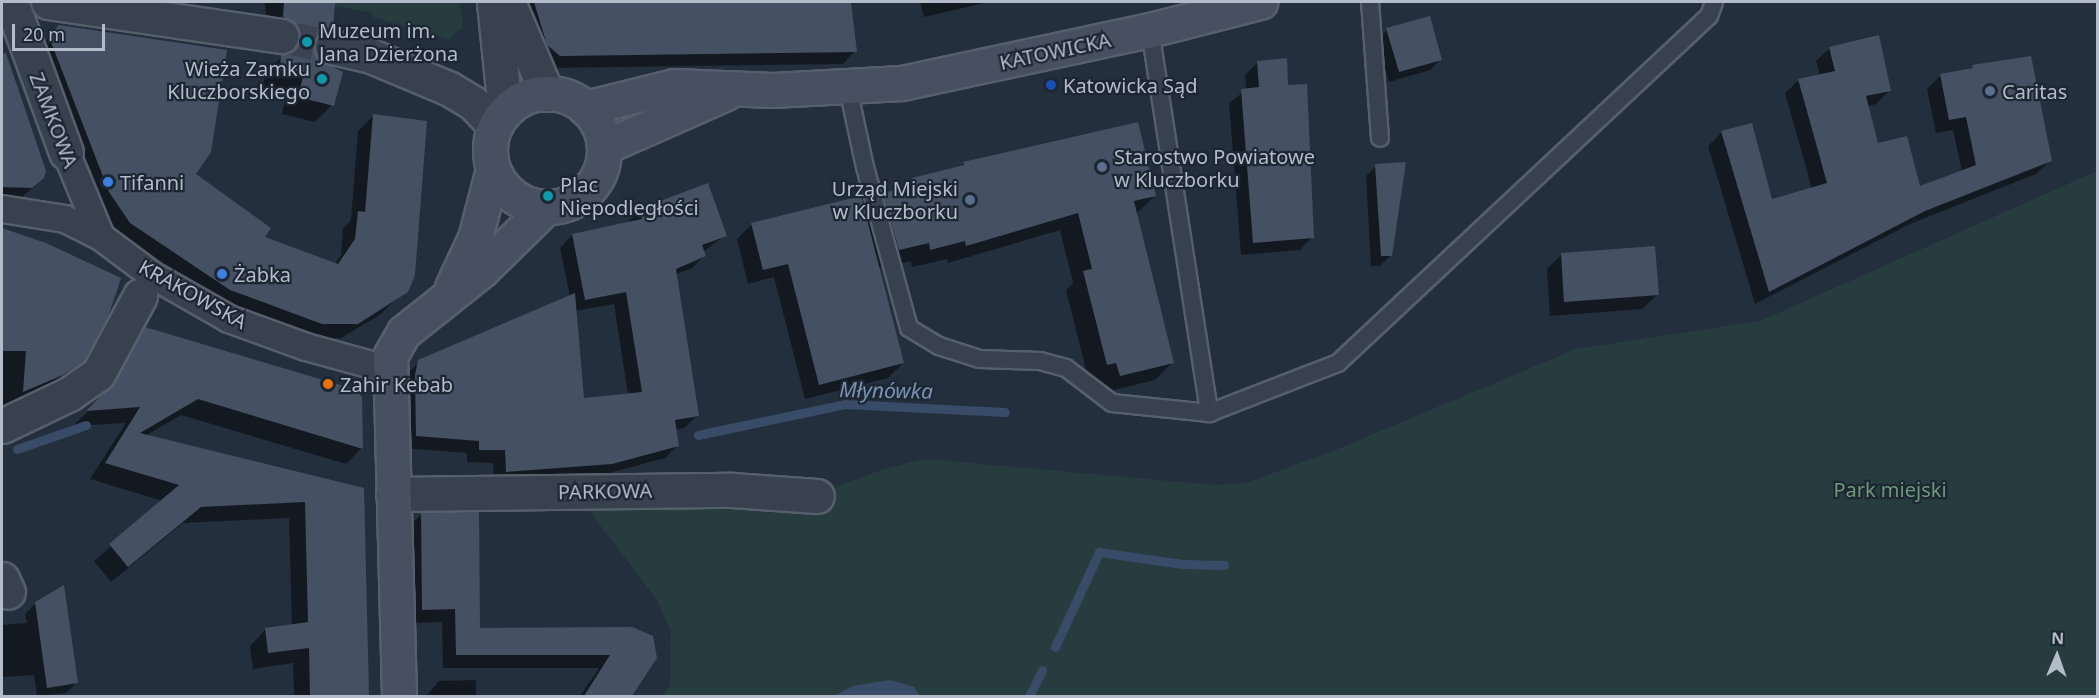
<!DOCTYPE html>
<html>
<head>
<meta charset="utf-8">
<style>
  body { margin:0 }
  #map { position:relative; width:2099px; height:698px; overflow:hidden; background:#242f3e; font-family:"Noto Sans",sans-serif }
  div>[style] { position:absolute }
  [style*='--x'] { left:calc(var(--x)*1px); top:calc(var(--y)*1px); width:calc(var(--w)*1px); rotate:calc(var(--a)*1deg) }
  .green>* { inset:0; background:#263c3f }
  .water>* { inset:0; background:#394c67 }
  .shadow>* { inset:0; background:#0007 }
  .stream>* { height:9px; margin:-4.5px; padding:0 4.5px; transform-origin:4.5px; border-radius:4.5px; background:#394c67 }
  .building>* { inset:0; background:#455162 }
  .minor-tunnel>* { height:33px; margin-top:-16.5px; transform-origin:0; background:repeating-linear-gradient(90deg,#3a4453 0 33px,transparent 0 49px) }
  .roads { filter:drop-shadow(2px 0 #565f6c) drop-shadow(-2px 0 #565f6c) drop-shadow(0 2px #565f6c) drop-shadow(0 -2px #565f6c) }
  .service>* { height:16px; margin:-8px; padding:0 8px; transform-origin:8px; border-radius:8px; background:#38414e }
  .pedestrian>* { height:26px; margin:-13px; padding:0 13px; transform-origin:13px; border-radius:13px; background:#38414e }
  .minor>* { height:33px; margin:-16.5px; padding:0 16.5px; transform-origin:16.5px; border-radius:16.5px; background:#38414e }
  .tertiary>* { height:33px; margin:-16.5px; padding:0 16.5px; transform-origin:16.5px; border-radius:16.5px; background:#38414e }
  .secondary>* { height:33px; margin:-16.5px; padding:0 16.5px; transform-origin:16.5px; border-radius:16.5px; background:#465061 }
  .secondary>.ring { margin:-16.5px; padding:0; box-sizing:content-box; background:none; border:33px solid #465061; border-radius:50% }
  .dots>* { width:16px; height:16px; translate:-50% -50%; box-sizing:border-box; border:3px solid #1d2633; border-radius:50% }
  span { translate:-50% -50%; white-space:nowrap; text-align:center; line-height:1.15; -webkit-text-stroke:4.5px #1d2633; paint-order:stroke }
  .poi-label { font-size:20px; color:#b4bcc9 }
  .left { translate:0 -50%; text-align:left }
  .right { translate:-100% -50%; text-align:right }
  .street-label { font-size:20px; color:#b4bcc9 }
  .park-label { font-size:20px; color:#6b9a76 }
  .water-label { font-size:21px; color:#7c92b1; font-style:italic }
  .frame { position:absolute; inset:0; border:3px solid #b4bcc9; pointer-events:none }
  .north { position:absolute; left:2027px; top:626px; width:60px; height:60px; -webkit-text-stroke:4px #1d2633; paint-order:stroke; rotate:2deg; font-size:16px; font-weight:700; line-height:24px; text-align:center; color:#b4bcc9 }
  .north::after { content:''; display:block; margin:auto; width:21px; height:27px; background:#b4bcc9; clip-path:polygon(50% 0,100% 100%,50% 72%,0 100%) }
  .scale { position:absolute; left:12px; top:24px; width:93px; height:27px; box-sizing:border-box; border:3px solid #b4bcc9; border-top:0; padding-left:8px; font-size:18px; line-height:21px; white-space:nowrap; color:#b4bcc9; -webkit-text-stroke:4px #1d2633; paint-order:stroke }
</style>
</head>
<body>
<div id="map">
  <div class="green">
    <div style="clip-path:polygon(334px 2px,460px 2px,463px 27px,448px 39px,373px 17px,373px 13px,334px 6px)"></div>
    <div style="clip-path:polygon(2097px 171px,2097px 696px,662px 696px,670px 685px,671px 632px,657px 600px,587px 508px,776px 509px,881px 470px,925px 459px,1215px 485px,1246px 483px,1328px 453px,1576px 349px,1760px 321px)"></div>
  </div>
  <div class="water">
    <div style="clip-path:polygon(890px 680px,914px 687px,920px 696px,834px 696px,853px 686px)"></div>
  </div>
  <div class="shadow">
    <div style="clip-path:polygon(265px 2px,333px 2px,331px 28px,314px 45px,332px 105px,315px 122px,282px 114px,288px 88px,263px 88px,265px 73px,284px 55px,277px 38px,267px 34px)"></div>
    <div style="clip-path:polygon(518px 2px,850px 2px,855px 51px,843px 64px,548px 68px)"></div>
    <div style="clip-path:polygon(920px 2px,989px 2px,924px 17px)"></div>
    <div style="clip-path:polygon(59px 27px,194px 175px,263px 238px,335px 264px,341px 255px,343px 228px,351px 220px,358px 131px,373px 116px,397px 298px,381px 314px,341px 338px,307px 339px,215px 305px,115px 238px,34px 53px)"></div>
    <div style="clip-path:polygon(1387px 30px,1440px 60px,1430px 70px,1389px 82px,1377px 40px)"></div>
    <div style="clip-path:polygon(1830px 48px,1889px 91px,1876px 104px,1867px 106px,1877px 144px,1919px 188px,1962px 172px,1953px 130px,1936px 133px,1927px 89px,1940px 76px,2050px 161px,2036px 174px,1910px 224px,1755px 304px,1708px 146px,1722px 132px,1771px 201px,1812px 189px,1785px 93px,1799px 80px,1820px 75px,1816px 61px)"></div>
    <div style="clip-path:polygon(1258px 62px,1287px 87px,1306px 85px,1312px 237px,1300px 250px,1241px 255px,1229px 103px,1246px 90px,1245px 75px)"></div>
    <div style="clip-path:polygon(2px 84px,17px 92px,37px 184px,18px 200px,2px 199px)"></div>
    <div style="clip-path:polygon(964px 163px,1155px 196px,1136px 214px,1173px 362px,1155px 380px,1102px 393px,1098px 380px,1089px 382px,1066px 290px,1073px 283px,1060px 230px,948px 263px,947px 259px,912px 267px,911px 261px,878px 268px,903px 363px,888px 378px,805px 399px,774px 277px,748px 284px,737px 239px,752px 224px,864px 213px,884px 194px,903px 189px,913px 179px,959px 168px)"></div>
    <div style="clip-path:polygon(1376px 166px,1390px 256px,1380px 266px,1371px 266px,1366px 176px)"></div>
    <div style="clip-path:polygon(evenodd,640px 210px,726px 235px,703px 252px,704px 256px,692px 268px,675px 275px,697px 416px,684px 428px,675px 430px,677px 446px,665px 458px,598px 476px,494px 484px,493px 463px,467px 462px,467px 453px,404px 448px,406px 375px,419px 362px,570px 297px,560px 248px,572px 235px,627px 223px,640px 210px,614px 304px,628px 395px,582px 400px,575px 311px,614px 304px)"></div>
    <div style="clip-path:polygon(2px 229px,46px 244px,82px 360px,49px 387px,2px 407px)"></div>
    <div style="clip-path:polygon(1562px 254px,1657px 295px,1642px 309px,1550px 316px,1547px 269px)"></div>
    <div style="clip-path:polygon(145px 329px,362px 448px,346px 464px,181px 415px,145px 436px,363px 489px,368px 696px,294px 696px,293px 663px,253px 669px,250px 646px,266px 629px,292px 626px,289px 518px,183px 523px,111px 582px,94px 561px,163px 501px,90px 479px,126px 423px,73px 426px,99px 400px,129px 345px)"></div>
    <div style="clip-path:polygon(422px 514px,479px 630px,655px 657px,630px 696px,580px 696px,599px 668px,443px 668px,442px 622px,410px 623px,408px 527px)"></div>
    <div style="clip-path:polygon(36px 603px,76px 683px,66px 693px,37px 696px,34px 675px,2px 677px,2px 625px,27px 623px,25px 614px)"></div>
    <div style="clip-path:polygon(476px 680px,476px 696px,426px 696px,439px 681px)"></div>
  </div>
  <div class="stream">
    <div style="--x:698;--y:435;--w:150;--a:-11.9"></div>
    <div style="--x:845;--y:404;--w:160;--a:2.9"></div>
    <div style="--x:17;--y:449;--w:73;--a:-19.2"></div>
    <div style="--x:1055;--y:647;--w:105;--a:-65.1"></div>
    <div style="--x:1099;--y:552;--w:84;--a:8.2"></div>
    <div style="--x:1182;--y:564;--w:42;--a:1.4"></div>
    <div style="--x:1029;--y:696;--w:29;--a:-63"></div>
  </div>
  <div class="building">
    <div style="clip-path:polygon(284px 2px,335px 2px,333px 29px,319px 34px,314px 43px,319px 60px,343px 72px,334px 106px,298px 97px,304px 72px,280px 71px,281px 54px,296px 48px,301px 38px,294px 22px,283px 17px)"></div>
    <div style="clip-path:polygon(534px 2px,851px 2px,857px 52px,560px 56px,547px 45px)"></div>
    <div style="clip-path:polygon(1430px 16px,1442px 60px,1399px 72px,1386px 28px)"></div>
    <div style="clip-path:polygon(59px 25px,227px 50px,211px 152px,196px 174px,271px 228px,265px 237px,338px 264px,355px 239px,358px 211px,365px 212px,373px 114px,427px 121px,415px 275px,408px 292px,358px 324px,322px 324px,230px 290px,130px 223px,109px 192px,49px 37px)"></div>
    <div style="clip-path:polygon(1879px 35px,1891px 91px,1866px 96px,1878px 143px,1907px 136px,1920px 186px,1976px 165px,1966px 117px,1949px 120px,1940px 74px,1973px 68px,1972px 65px,2031px 56px,2052px 161px,1925px 211px,1769px 292px,1721px 131px,1752px 123px,1772px 199px,1827px 183px,1798px 79px,1835px 71px,1829px 47px)"></div>
    <div style="clip-path:polygon(6px 53px,46px 171px,44px 178px,32px 188px,2px 187px,2px 54px)"></div>
    <div style="clip-path:polygon(1287px 58px,1288px 85px,1307px 84px,1314px 238px,1253px 243px,1241px 89px,1259px 87px,1257px 61px)"></div>
    <div style="clip-path:polygon(1138px 122px,1156px 196px,1134px 201px,1174px 363px,1120px 376px,1116px 363px,1107px 365px,1083px 271px,1092px 269px,1078px 213px,966px 246px,965px 241px,930px 250px,929px 243px,899px 250px,883px 193px,914px 185px,912px 178px,964px 165px,963px 162px)"></div>
    <div style="clip-path:polygon(1406px 162px,1392px 256px,1381px 256px,1375px 164px)"></div>
    <div style="clip-path:polygon(708px 183px,727px 236px,702px 245px,706px 256px,676px 269px,699px 416px,675px 420px,679px 446px,612px 464px,506px 472px,505px 450px,479px 450px,479px 441px,416px 436px,415px 375px,418px 360px,575px 293px,584px 398px,642px 392px,626px 292px,585px 300px,572px 234px,642px 219px,639px 209px)"></div>
    <div style="clip-path:polygon(861px 196px,904px 363px,819px 385px,788px 264px,763px 270px,751px 223px)"></div>
    <div style="clip-path:polygon(2px 228px,46px 243px,121px 278px,108px 317px,84px 361px,63px 375px,23px 392px,26px 351px,2px 351px)"></div>
    <div style="clip-path:polygon(1655px 246px,1659px 295px,1564px 302px,1561px 253px)"></div>
    <div style="clip-path:polygon(145px 327px,357px 390px,362px 397px,363px 449px,198px 399px,140px 433px,364px 488px,369px 696px,310px 696px,309px 648px,268px 653px,265px 628px,308px 622px,305px 502px,201px 507px,128px 567px,109px 544px,179px 485px,105px 463px,140px 407px,86px 411px,114px 383px)"></div>
    <div style="clip-path:polygon(421px 512px,479px 512px,480px 628px,632px 627px,653px 636px,657px 658px,632px 696px,584px 696px,610px 655px,456px 655px,455px 609px,422px 610px)"></div>
    <div style="clip-path:polygon(64px 585px,78px 683px,47px 688px,35px 602px)"></div>
  </div>
  <div class="minor-tunnel">
    <div style="--x:282;--y:36;--w:51;--a:12.4"></div>
  </div>
  <div class="roads">
    <div class="service">
      <div style="--x:1370;--y:2;--w:136;--a:85.8"></div>
      <div style="--x:1150;--y:30;--w:388;--a:81.2"></div>
      <div style="--x:848;--y:88;--w:81;--a:77.9"></div>
      <div style="--x:865;--y:167;--w:167;--a:74.7"></div>
      <div style="--x:909;--y:328;--w:35;--a:31"></div>
      <div style="--x:939;--y:346;--w:43;--a:17.6"></div>
      <div style="--x:980;--y:359;--w:60;--a:1.9"></div>
      <div style="--x:1040;--y:361;--w:27;--a:15"></div>
      <div style="--x:1066;--y:368;--w:58;--a:37.3"></div>
      <div style="--x:1112;--y:403;--w:98;--a:5.9"></div>
      <div style="--x:1209;--y:413;--w:138;--a:-21.2"></div>
      <div style="--x:1338;--y:363;--w:508;--a:-43.09"></div>
      <div style="--x:1709;--y:16;--w:15;--a:-70"></div>
    </div>
    <div class="pedestrian">
      <div style="--x:66;--y:152;--w:92;--a:67.6"></div>
      <div style="--x:2;--y:209;--w:64;--a:9"></div>
      <div style="--x:65;--y:219;--w:40;--a:26.6"></div>
      <div style="--x:101;--y:237;--w:64;--a:36.7"></div>
      <div style="--x:152;--y:275;--w:89;--a:29.7"></div>
      <div style="--x:229;--y:319;--w:82;--a:20"></div>
      <div style="--x:306;--y:347;--w:87;--a:15.3"></div>
    </div>
    <div class="minor">
      <div style="--x:11;--y:2;--w:160;--a:69.9"></div>
      <div style="--x:48;--y:2;--w:236;--a:8.3"></div>
      <div style="--x:332;--y:47;--w:40;--a:13"></div>
      <div style="--x:371;--y:56;--w:83;--a:22.6"></div>
      <div style="--x:448;--y:88;--w:29;--a:31"></div>
      <div style="--x:473;--y:103;--w:32;--a:46"></div>
      <div style="--x:2;--y:426;--w:74;--a:-25.5"></div>
      <div style="--x:69;--y:394;--w:35;--a:-35"></div>
      <div style="--x:98;--y:374;--w:89;--a:-61.7"></div>
      <div style="--x:393;--y:494;--w:339;--a:-0.7"></div>
      <div style="--x:732;--y:490;--w:85;--a:4"></div>
      <div style="--x:2;--y:579;--w:14;--a:65"></div>
    </div>
    <div class="tertiary">
      <div style="--x:494;--y:2;--w:110;--a:84.2"></div>
      <div style="--x:508;--y:2;--w:100;--a:67"></div>
    </div>
    <div class="secondary">
      <div class="ring" style="left:490px;top:93px;width:81px;height:81px"></div>
      <div style="--x:585;--y:108;--w:92;--a:-13.9"></div>
      <div style="--x:674;--y:86;--w:99;--a:2.3"></div>
      <div style="--x:773;--y:90;--w:129;--a:-3.1"></div>
      <div style="--x:902;--y:83;--w:254;--a:-12.1"></div>
      <div style="--x:1150;--y:30;--w:114;--a:-14.3"></div>
      <div style="--x:604;--y:147;--w:133;--a:-23.9"></div>
      <div style="--x:452;--y:287;--w:54;--a:-64.9"></div>
      <div style="--x:475;--y:238;--w:71;--a:-75.4"></div>
      <div style="--x:399;--y:696;--w:340;--a:-91.5"></div>
      <div style="--x:390;--y:356;--w:28;--a:-60"></div>
      <div style="--x:404;--y:332;--w:100;--a:-38.5"></div>
      <div style="--x:482;--y:270;--w:90;--a:-44.5"></div>
    </div>
  </div>
  <div class="dots">
    <div style="left:307px;top:42px;background:#0f9aa8"></div>
    <div style="left:322px;top:79px;background:#0f9aa8"></div>
    <div style="left:1051px;top:85px;background:#1a4fb4"></div>
    <div style="left:1990px;top:91px;background:#5c6f8a"></div>
    <div style="left:1102px;top:167px;background:#5c6f8a"></div>
    <div style="left:108px;top:182px;background:#3f7fe0"></div>
    <div style="left:548px;top:196px;background:#0f9aa8"></div>
    <div style="left:970px;top:200px;background:#5c6f8a"></div>
    <div style="left:222px;top:274px;background:#3f7fe0"></div>
    <div style="left:328px;top:384px;background:#e8710a"></div>
  </div>
  <div class="poi-label">
    <span class="left" style="left:319px;top:42px">Muzeum im.<br>Jana Dzierżona</span>
    <span class="right" style="left:310px;top:80px">Wieża Zamku<br>Kluczborskiego</span>
    <span class="left" style="left:1063px;top:85px">Katowicka Sąd</span>
    <span class="left" style="left:2002px;top:91px">Caritas</span>
    <span class="left" style="left:1114px;top:168px">Starostwo Powiatowe<br>w Kluczborku</span>
    <span class="left" style="left:120px;top:182px">Tifanni</span>
    <span class="left" style="left:560px;top:196px">Plac<br>Niepodległości</span>
    <span class="right" style="left:958px;top:200px">Urząd Miejski<br>w Kluczborku</span>
    <span class="left" style="left:234px;top:274px">Żabka</span>
    <span class="left" style="left:340px;top:384px">Zahir Kebab</span>
  </div>
  <div class="street-label">
    <span style="left:1055px;top:51px;rotate:-12deg">KATOWICKA</span>
    <span style="left:54px;top:120px;rotate:69deg">ZAMKOWA</span>
    <span style="left:193px;top:294px;rotate:29deg">KRAKOWSKA</span>
    <span style="left:605px;top:491px;rotate:-1deg">PARKOWA</span>
  </div>
  <div class="park-label">
    <span style="left:1890px;top:489px">Park miejski</span>
  </div>
  <div class="water-label">
    <span style="left:886px;top:390px;rotate:1deg">Młynówka</span>
  </div>
  <div class="frame"></div>
  <div class="north">N</div>
  <div class="scale">20 m</div>
</div>
</body>
</html>
